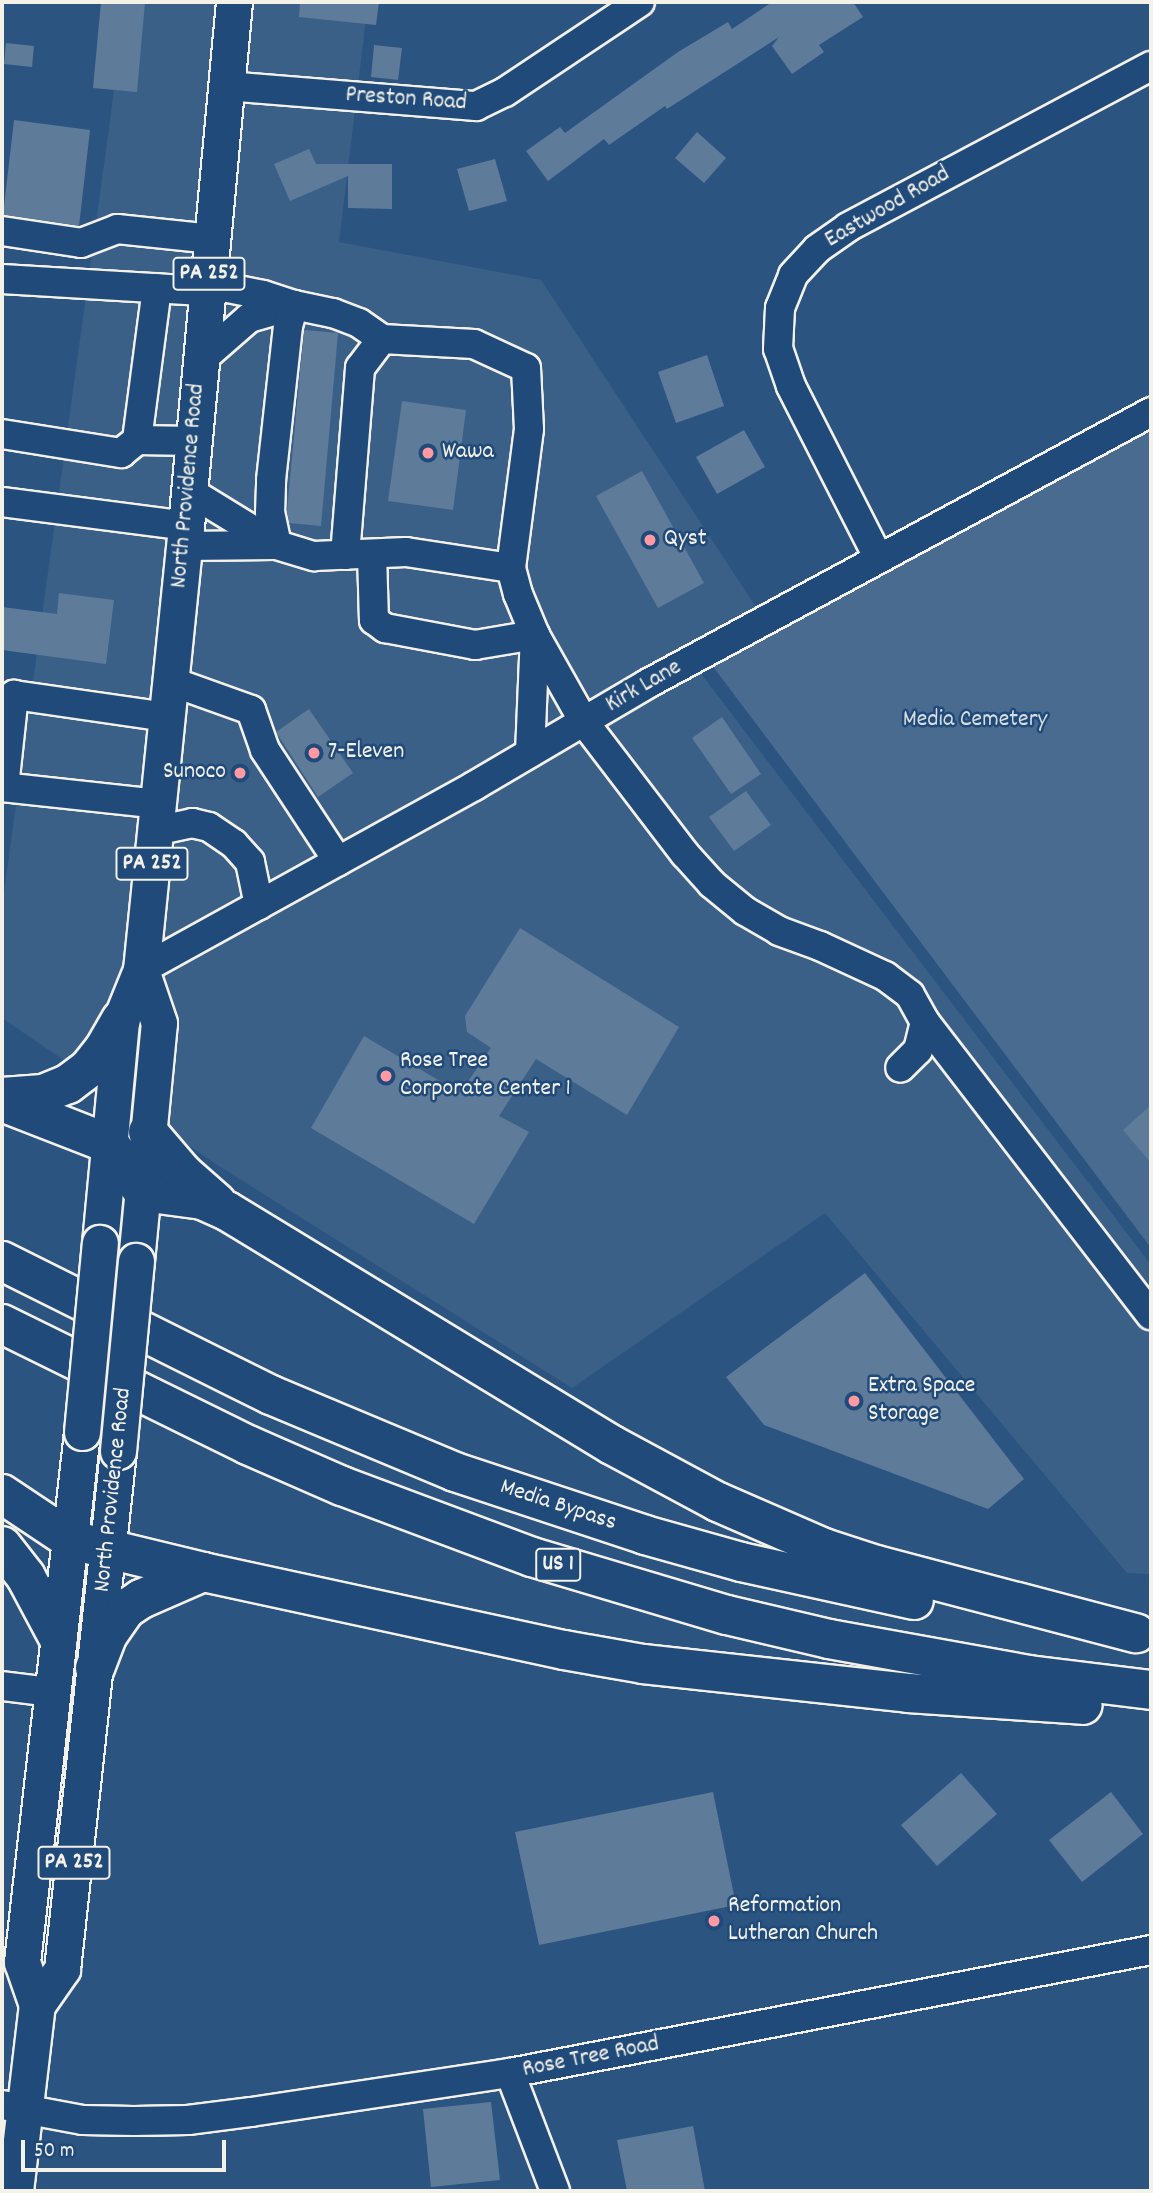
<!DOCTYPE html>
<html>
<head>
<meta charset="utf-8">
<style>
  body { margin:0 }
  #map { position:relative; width:1153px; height:2193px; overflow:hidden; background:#2c5481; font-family:Dekko,sans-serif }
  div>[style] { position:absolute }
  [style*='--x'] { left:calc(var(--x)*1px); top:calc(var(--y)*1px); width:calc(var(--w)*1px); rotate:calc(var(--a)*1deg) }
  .built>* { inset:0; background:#3b6088 }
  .green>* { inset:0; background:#496b90 }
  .building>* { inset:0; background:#5e7b9a }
  .roads { filter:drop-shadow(2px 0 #f4f1e8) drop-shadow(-2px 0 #f4f1e8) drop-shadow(0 2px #f4f1e8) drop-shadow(0 -2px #f4f1e8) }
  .minor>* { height:28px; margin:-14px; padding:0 14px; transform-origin:14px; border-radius:14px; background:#1f4a7a }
  .major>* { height:35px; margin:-17.5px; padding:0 17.5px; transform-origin:17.5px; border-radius:17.5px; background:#1f4a7a }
  .highway>* { height:38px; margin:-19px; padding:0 19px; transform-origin:19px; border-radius:19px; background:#1f4a7a }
  .bridges { filter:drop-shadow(2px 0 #f4f1e8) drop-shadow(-2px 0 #f4f1e8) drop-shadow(0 2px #f4f1e8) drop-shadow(0 -2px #f4f1e8) }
  .major-bridge>* { height:35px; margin:-17.5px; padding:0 17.5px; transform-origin:17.5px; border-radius:17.5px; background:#1f4a7a }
  .dots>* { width:19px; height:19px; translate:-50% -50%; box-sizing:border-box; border:4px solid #1f4a7a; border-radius:50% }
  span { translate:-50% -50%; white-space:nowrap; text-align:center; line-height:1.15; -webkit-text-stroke:5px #1f4a7a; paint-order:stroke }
  .shield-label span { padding:2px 5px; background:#1f4a7a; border:2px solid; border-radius:5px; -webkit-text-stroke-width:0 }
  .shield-label { font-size:23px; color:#f4f1e8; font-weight:700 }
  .street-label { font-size:24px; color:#f4f1e8 }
  .poi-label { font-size:24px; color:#f4f1e8 }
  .left { translate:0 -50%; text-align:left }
  .right { translate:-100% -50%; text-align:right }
  .park-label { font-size:24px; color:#dadddb }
  .frame { position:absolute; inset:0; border:4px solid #f4f1e8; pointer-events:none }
  .scale { position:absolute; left:21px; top:2140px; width:205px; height:32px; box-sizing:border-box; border:4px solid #f4f1e8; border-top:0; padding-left:9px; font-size:21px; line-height:24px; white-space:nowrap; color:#f4f1e8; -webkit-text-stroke:5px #1f4a7a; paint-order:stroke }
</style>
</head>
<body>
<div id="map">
  <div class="built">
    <div style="clip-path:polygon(123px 2px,368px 2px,339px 242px,541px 280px,758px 610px,699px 671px,1151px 1265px,1151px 1574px,1127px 1573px,825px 1213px,572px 1388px,219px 1166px,2px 1018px,2px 907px,111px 114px)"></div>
  </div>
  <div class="green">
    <div style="clip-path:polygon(1151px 429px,1151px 1248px,708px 660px)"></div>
  </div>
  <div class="building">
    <div style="clip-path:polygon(101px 2px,145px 2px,137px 92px,93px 88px)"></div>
    <div style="clip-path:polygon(300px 2px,379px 2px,376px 25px,299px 17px)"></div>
    <div style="clip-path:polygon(772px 2px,853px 2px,863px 17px,819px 45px,824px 52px,792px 74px,772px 46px,779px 37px,667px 109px,665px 106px,609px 145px,604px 139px,548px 181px,526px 151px,560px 127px,565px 133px,678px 52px,728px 22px,732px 29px)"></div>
    <div style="clip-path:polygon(6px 43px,34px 46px,32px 67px,4px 64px)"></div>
    <div style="clip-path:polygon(374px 45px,402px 48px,398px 80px,371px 77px)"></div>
    <div style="clip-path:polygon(14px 120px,90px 130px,79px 226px,3px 215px)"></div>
    <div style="clip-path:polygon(697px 132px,726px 158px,704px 183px,675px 158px)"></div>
    <div style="clip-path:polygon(309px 149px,316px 164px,392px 164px,392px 209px,348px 208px,348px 176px,290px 201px,274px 164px)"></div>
    <div style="clip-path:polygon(495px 159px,507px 201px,469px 211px,457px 169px)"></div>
    <div style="clip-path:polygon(304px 330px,338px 333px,321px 526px,289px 523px,287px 511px)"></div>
    <div style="clip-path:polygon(707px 355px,724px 406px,676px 423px,658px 372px)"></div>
    <div style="clip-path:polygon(402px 401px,466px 410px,453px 510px,388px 501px)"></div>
    <div style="clip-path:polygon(744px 430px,765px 467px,717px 494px,696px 457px)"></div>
    <div style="clip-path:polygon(642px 471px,704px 583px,658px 608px,596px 496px)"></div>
    <div style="clip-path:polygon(59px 593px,114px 600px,106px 664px,2px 650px,2px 607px,57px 614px)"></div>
    <div style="clip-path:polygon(309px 709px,353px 773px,318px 797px,276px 732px)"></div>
    <div style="clip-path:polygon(722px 717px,761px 774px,731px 794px,692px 738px)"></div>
    <div style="clip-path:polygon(746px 791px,771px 825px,734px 851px,709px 817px)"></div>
    <div style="clip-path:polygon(520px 928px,679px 1027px,627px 1115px,536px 1059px,499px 1116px,529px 1132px,474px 1224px,311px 1128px,364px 1036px,460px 1093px,491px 1048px,467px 1032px,465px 1016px)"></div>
    <div style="clip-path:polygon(1151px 1105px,1151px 1163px,1123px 1130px)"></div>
    <div style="clip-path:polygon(865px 1273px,1024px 1479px,988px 1509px,764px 1425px,726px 1377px)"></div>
    <div style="clip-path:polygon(961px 1773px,997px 1814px,937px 1866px,901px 1825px)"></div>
    <div style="clip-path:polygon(713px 1792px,736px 1905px,539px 1945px,515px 1832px)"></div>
    <div style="clip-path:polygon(1111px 1792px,1143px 1834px,1082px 1882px,1049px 1840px)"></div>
    <div style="clip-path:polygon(491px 2102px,500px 2180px,431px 2187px,423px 2109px)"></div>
    <div style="clip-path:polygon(693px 2126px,705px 2191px,627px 2191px,617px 2140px)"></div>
  </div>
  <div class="roads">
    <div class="minor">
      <div style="--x:226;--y:86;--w:251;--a:4.6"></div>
      <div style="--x:476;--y:106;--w:32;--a:-26"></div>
      <div style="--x:505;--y:92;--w:162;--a:-33.7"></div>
      <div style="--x:2;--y:231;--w:80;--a:8.6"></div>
      <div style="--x:81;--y:243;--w:39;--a:-21"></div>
      <div style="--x:117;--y:229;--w:96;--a:6"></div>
      <div style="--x:2;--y:279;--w:205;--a:3.4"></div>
      <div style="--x:201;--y:360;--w:64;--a:-41.2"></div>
      <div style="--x:249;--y:318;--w:47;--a:-16.1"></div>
      <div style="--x:294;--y:305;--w:33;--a:-162"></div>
      <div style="--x:263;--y:295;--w:56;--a:-168.7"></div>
      <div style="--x:2;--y:434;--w:121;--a:9.1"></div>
      <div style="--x:121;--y:453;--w:21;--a:-39"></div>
      <div style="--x:137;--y:440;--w:57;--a:1"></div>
      <div style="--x:137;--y:440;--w:153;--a:-82.5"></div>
      <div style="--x:189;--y:491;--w:103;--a:31.5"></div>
      <div style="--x:277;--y:545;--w:39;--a:17"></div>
      <div style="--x:314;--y:556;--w:92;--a:-2.5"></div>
      <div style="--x:406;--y:552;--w:106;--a:8.7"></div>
      <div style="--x:511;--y:568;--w:27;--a:75"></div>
      <div style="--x:518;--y:594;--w:44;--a:67.5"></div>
      <div style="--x:535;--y:635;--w:100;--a:60.6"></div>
      <div style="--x:584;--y:722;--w:166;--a:52.6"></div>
      <div style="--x:685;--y:854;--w:40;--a:48"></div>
      <div style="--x:712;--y:884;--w:43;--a:39.3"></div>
      <div style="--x:745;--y:911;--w:39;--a:30"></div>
      <div style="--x:779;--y:931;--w:44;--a:20.1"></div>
      <div style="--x:820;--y:946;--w:72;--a:24.8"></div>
      <div style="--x:885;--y:976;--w:31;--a:37"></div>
      <div style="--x:910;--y:995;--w:31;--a:61"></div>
      <div style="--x:925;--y:1022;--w:29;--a:104"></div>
      <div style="--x:918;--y:1050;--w:25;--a:135"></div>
      <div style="--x:2;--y:502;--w:186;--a:7.4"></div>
      <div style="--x:277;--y:545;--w:33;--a:-102"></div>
      <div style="--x:270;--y:513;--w:33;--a:-88"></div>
      <div style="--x:271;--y:480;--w:155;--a:-83.7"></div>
      <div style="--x:288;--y:326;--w:22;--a:-74"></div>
      <div style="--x:294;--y:305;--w:40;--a:12"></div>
      <div style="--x:333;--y:313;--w:28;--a:21"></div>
      <div style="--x:359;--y:323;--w:28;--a:35"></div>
      <div style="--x:184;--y:546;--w:90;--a:-0.6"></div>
      <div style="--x:372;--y:554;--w:66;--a:88.3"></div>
      <div style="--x:374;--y:620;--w:14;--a:36"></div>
      <div style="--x:385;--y:628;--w:92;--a:10.7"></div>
      <div style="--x:475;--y:645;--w:61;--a:-9.5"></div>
      <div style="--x:345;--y:555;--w:188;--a:-85.4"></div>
      <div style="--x:360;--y:368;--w:36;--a:-53"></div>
      <div style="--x:382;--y:339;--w:92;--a:3.1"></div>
      <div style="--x:474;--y:344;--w:57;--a:24.8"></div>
      <div style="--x:526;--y:368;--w:61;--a:87.2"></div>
      <div style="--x:529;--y:429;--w:140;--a:97.4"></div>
      <div style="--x:878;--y:557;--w:192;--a:-117"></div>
      <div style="--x:791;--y:386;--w:39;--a:-109"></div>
      <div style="--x:778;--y:349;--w:41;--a:-87.2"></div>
      <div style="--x:780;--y:308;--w:35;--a:-68"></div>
      <div style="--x:793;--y:275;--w:35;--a:-47"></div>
      <div style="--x:817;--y:249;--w:38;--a:-35"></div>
      <div style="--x:848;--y:227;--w:343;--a:-28"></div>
      <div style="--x:170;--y:681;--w:86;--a:19.7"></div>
      <div style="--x:251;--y:710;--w:42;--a:70.7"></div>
      <div style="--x:265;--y:750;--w:133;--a:56.7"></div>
      <div style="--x:530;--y:753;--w:118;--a:-87.6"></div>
      <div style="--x:2;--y:787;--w:157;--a:6.2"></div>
      <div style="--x:4;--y:787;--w:93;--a:-83.8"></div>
      <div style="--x:14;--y:695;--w:155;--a:8.2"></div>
      <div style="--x:155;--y:831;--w:38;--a:-12"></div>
      <div style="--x:192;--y:823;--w:17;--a:13"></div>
      <div style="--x:209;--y:827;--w:30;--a:34"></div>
      <div style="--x:234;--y:844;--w:24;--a:48"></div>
      <div style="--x:250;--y:862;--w:44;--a:78.2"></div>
      <div style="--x:141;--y:970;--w:380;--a:-28.9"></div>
      <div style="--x:474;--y:786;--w:201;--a:-30.5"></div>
      <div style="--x:647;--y:684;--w:573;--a:-28.35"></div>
      <div style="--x:925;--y:1022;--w:370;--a:52.4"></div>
      <div style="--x:2;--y:1686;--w:48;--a:7.1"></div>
      <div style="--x:510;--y:2073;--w:126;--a:69.1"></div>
      <div style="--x:2;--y:2105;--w:82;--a:10.5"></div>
      <div style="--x:83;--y:2120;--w:51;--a:1.1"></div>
      <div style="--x:134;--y:2121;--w:54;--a:-1.1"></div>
      <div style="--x:188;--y:2120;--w:64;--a:-7.2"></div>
      <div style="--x:251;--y:2112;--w:262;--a:-8.6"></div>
      <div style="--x:510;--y:2073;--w:653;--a:-10.86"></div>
    </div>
    <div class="major">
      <div style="--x:100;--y:1243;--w:225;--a:-84.6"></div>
      <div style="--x:121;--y:1019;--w:53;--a:-67.8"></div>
      <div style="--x:141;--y:970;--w:446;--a:-84.2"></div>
      <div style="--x:186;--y:526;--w:526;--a:-84.77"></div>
      <div style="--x:136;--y:1261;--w:239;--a:-84.5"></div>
      <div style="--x:159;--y:1023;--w:56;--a:-108.8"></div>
      <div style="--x:37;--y:2005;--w:44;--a:-55.2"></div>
      <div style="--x:62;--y:1969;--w:521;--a:-83.83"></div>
      <div style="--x:15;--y:2191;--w:187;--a:-83.3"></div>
      <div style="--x:37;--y:2005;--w:46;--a:-109.2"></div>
      <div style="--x:22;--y:1962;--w:533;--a:-83.54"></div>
    </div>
    <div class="highway">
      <div style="--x:2;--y:1097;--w:41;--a:-4.2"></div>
      <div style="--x:43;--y:1094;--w:27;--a:-22"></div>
      <div style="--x:68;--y:1084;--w:26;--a:-37"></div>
      <div style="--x:89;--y:1068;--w:24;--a:-52"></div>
      <div style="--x:104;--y:1049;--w:34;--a:-60"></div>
      <div style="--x:2;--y:1102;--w:116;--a:21.3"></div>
      <div style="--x:110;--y:1144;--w:58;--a:55.5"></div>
      <div style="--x:143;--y:1192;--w:60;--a:7.7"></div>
      <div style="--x:202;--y:1200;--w:27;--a:24"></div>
      <div style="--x:227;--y:1211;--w:451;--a:31.3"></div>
      <div style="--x:612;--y:1445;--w:120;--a:28.3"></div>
      <div style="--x:718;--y:1502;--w:116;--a:23.5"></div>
      <div style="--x:824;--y:1548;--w:55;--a:18.1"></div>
      <div style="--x:876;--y:1565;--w:269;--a:14.7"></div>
      <div style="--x:148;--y:1132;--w:54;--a:49.5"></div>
      <div style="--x:183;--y:1173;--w:45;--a:41.4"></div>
      <div style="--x:2;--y:1261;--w:301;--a:26.5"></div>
      <div style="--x:271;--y:1395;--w:199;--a:22.7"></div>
      <div style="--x:455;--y:1472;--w:200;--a:18.3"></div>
      <div style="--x:645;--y:1535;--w:100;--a:15.7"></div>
      <div style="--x:741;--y:1562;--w:177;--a:12.4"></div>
      <div style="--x:2;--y:1324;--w:274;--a:26.2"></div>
      <div style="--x:248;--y:1445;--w:103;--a:23.6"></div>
      <div style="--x:342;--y:1486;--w:203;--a:20.5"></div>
      <div style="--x:532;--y:1557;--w:203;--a:16.6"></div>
      <div style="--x:727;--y:1615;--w:105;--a:13.2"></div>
      <div style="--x:829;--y:1639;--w:203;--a:10.2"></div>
      <div style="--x:1029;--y:1675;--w:123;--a:7"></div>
      <div style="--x:2;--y:1494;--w:83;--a:33.7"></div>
      <div style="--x:71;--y:1540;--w:136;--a:13.6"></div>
      <div style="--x:203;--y:1572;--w:369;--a:12.2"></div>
      <div style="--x:564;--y:1650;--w:80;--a:10"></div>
      <div style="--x:643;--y:1664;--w:267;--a:6.2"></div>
      <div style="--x:908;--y:1693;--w:175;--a:3.9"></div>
      <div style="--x:2;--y:1546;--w:39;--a:52"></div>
      <div style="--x:26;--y:1577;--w:68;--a:61.9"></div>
      <div style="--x:95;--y:1668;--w:34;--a:-69"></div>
      <div style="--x:107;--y:1636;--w:33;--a:-55"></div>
      <div style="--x:126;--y:1609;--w:18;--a:-34"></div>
      <div style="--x:141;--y:1599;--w:68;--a:-23.5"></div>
    </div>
  </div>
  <div class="bridges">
    <div class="major-bridge">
      <div style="--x:82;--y:1432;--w:190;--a:-84.6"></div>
      <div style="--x:118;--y:1451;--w:191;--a:-84.6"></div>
    </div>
  </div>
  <div class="dots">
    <div style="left:428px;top:453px;background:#ff9aa2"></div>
    <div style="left:650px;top:540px;background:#ff9aa2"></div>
    <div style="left:314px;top:753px;background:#ff9aa2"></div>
    <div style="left:240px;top:773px;background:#ff9aa2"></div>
    <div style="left:386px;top:1076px;background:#ff9aa2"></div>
    <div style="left:854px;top:1401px;background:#ff9aa2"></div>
    <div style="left:714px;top:1921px;background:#ff9aa2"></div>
  </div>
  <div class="shield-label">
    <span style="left:209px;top:274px">PA 252</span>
    <span style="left:152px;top:864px">PA 252</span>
    <span style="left:558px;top:1565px">US 1</span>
    <span style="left:74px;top:1863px">PA 252</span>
  </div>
  <div class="street-label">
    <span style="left:406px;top:100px;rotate:4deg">Preston Road</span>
    <span style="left:888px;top:208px;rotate:-30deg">Eastwood Road</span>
    <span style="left:189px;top:486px;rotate:-85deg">North Providence Road</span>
    <span style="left:644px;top:687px;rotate:-30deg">Kirk Lane</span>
    <span style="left:114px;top:1490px;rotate:-84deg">North Providence Road</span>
    <span style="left:558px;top:1506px;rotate:18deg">Media Bypass</span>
    <span style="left:591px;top:2058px;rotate:-11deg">Rose Tree Road</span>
  </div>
  <div class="poi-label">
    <span class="left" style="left:442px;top:453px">Wawa</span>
    <span class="left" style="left:664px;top:540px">Qyst</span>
    <span class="left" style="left:328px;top:753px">7-Eleven</span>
    <span class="right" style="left:226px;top:773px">Sunoco</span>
    <span class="left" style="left:400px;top:1076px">Rose Tree<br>Corporate Center 1</span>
    <span class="left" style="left:868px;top:1401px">Extra Space<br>Storage</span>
    <span class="left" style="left:728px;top:1921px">Reformation<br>Lutheran Church</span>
  </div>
  <div class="park-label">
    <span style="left:975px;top:721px">Media Cemetery</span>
  </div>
  <div class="frame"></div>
  <div class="scale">50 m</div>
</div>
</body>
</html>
